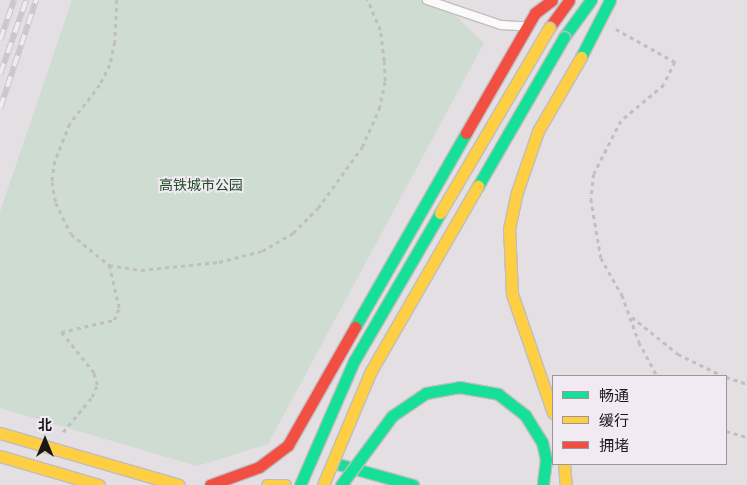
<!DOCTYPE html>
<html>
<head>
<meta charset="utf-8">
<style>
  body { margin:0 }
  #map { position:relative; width:747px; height:485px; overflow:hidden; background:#e3dfe3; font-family:"Archivo Narrow","Noto Sans SC",sans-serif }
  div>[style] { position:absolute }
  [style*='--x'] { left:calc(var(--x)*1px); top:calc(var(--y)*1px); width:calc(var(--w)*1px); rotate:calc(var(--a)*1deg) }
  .green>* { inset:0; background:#cfdcd1 }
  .path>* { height:2.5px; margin-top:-1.25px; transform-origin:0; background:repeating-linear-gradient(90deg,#c0bec0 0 4px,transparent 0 8px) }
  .roads { filter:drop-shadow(1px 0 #c0bdc0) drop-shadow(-1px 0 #c0bdc0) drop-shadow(0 1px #c0bdc0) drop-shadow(0 -1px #c0bdc0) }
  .lane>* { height:8px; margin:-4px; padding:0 4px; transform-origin:4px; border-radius:4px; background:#fbfafb }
  .fast>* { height:11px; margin:-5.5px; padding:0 5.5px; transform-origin:5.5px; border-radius:5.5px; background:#16e098 }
  .slow>* { height:11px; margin:-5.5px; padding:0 5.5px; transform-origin:5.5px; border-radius:5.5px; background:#ffcf43 }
  .jam>* { height:11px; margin:-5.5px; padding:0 5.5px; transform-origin:5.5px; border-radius:5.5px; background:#f24e42 }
  .rail>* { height:5.5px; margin-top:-2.75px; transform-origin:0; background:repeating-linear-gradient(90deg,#f2eaf2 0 11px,#c9c8c9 0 22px); box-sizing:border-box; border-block:1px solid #c9c8c9 }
  .bridges { filter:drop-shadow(1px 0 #c0bdc0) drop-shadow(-1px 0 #c0bdc0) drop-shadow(0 1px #c0bdc0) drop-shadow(0 -1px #c0bdc0) }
  .fast-bridge>* { height:11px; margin:-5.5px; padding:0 5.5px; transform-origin:5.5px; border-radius:5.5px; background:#16e098 }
  .slow-bridge>* { height:11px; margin:-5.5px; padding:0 5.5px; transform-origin:5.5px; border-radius:5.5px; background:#ffcf43 }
  span { translate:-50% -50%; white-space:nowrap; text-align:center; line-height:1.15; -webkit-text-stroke:4px #f2eaf2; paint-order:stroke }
  .park-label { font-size:14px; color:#1f4c28 }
  .legend { position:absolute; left:552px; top:375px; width:175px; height:90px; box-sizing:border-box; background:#f2eaf2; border:1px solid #9b969c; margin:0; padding:6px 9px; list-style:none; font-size:15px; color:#19171a }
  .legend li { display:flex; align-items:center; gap:10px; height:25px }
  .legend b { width:25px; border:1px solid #9b969c }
  .north { position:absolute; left:20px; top:415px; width:50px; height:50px; -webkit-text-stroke:4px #f2eaf2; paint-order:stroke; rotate:0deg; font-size:14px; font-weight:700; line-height:20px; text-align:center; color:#19171a }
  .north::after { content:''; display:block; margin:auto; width:18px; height:22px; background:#19171a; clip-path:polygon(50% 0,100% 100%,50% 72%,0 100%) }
</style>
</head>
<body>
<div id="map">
  <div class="green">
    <div style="clip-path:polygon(72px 0,439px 0,484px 43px,268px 444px,197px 466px,0 408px,0 212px)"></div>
  </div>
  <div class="path">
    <div style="--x:117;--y:0;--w:42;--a:92.7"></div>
    <div style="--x:115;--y:42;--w:24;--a:102"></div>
    <div style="--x:110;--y:65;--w:22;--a:117"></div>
    <div style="--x:100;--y:85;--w:49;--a:127.6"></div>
    <div style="--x:70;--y:124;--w:40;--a:112"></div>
    <div style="--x:55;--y:161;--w:21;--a:98"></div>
    <div style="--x:52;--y:182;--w:21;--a:79"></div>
    <div style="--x:56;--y:203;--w:34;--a:64"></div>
    <div style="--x:71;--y:234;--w:49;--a:39.2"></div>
    <div style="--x:109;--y:265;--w:32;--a:9"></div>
    <div style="--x:141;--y:270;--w:78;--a:-5.9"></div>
    <div style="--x:219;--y:262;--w:44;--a:-14.3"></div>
    <div style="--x:262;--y:251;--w:36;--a:-30"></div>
    <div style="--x:293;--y:233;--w:35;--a:-45"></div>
    <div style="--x:318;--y:208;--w:75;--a:-54.2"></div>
    <div style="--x:362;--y:147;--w:42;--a:-65.9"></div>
    <div style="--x:379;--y:109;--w:29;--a:-78"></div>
    <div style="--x:385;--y:81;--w:20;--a:-93"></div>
    <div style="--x:384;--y:61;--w:31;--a:-97"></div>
    <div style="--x:380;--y:30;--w:33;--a:-113"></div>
    <div style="--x:616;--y:29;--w:68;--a:29.2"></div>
    <div style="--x:675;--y:62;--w:25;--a:116"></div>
    <div style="--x:664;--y:85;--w:56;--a:140.1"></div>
    <div style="--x:621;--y:121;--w:59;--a:117"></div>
    <div style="--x:594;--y:174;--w:25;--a:97"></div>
    <div style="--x:591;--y:199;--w:60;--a:80.4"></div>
    <div style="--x:601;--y:258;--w:43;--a:60.4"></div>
    <div style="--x:622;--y:295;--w:50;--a:70.1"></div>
    <div style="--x:639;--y:342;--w:38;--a:62"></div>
    <div style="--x:632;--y:317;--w:59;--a:38.8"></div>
    <div style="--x:678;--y:354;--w:50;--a:26.1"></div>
    <div style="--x:726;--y:377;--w:22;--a:18"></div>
    <div style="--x:726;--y:431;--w:22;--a:16"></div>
    <div style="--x:63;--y:432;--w:45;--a:-50.4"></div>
    <div style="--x:92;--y:397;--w:13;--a:-67"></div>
    <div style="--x:97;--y:385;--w:12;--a:-104"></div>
    <div style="--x:94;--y:373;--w:53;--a:-128.8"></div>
    <div style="--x:61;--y:332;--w:54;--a:-12.8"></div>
    <div style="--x:114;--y:320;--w:13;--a:-67"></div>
    <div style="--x:119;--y:308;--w:44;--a:-103.1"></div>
  </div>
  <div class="roads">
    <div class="lane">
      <div style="--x:427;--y:0;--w:78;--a:18.7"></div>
      <div style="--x:501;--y:25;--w:22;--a:3"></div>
    </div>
    <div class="fast">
      <div style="--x:564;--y:37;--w:46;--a:-53.9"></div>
      <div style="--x:581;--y:57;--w:64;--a:-63"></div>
      <div style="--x:355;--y:327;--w:224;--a:-60.2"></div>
      <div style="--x:334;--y:463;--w:82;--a:15.6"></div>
    </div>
    <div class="slow">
      <div style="--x:553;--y:413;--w:126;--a:-109"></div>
      <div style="--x:512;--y:294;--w:65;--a:-92.6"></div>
      <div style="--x:509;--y:229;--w:35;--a:-78"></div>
      <div style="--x:516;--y:195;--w:68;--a:-71"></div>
      <div style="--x:538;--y:131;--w:86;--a:-59.8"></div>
      <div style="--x:0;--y:433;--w:186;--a:16.2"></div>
      <div style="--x:0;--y:456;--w:103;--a:16.3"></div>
      <div style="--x:564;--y:464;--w:21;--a:85"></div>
      <div style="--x:267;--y:485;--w:18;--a:0"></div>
    </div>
    <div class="jam">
      <div style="--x:549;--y:28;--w:34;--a:-54"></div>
      <div style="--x:466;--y:133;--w:138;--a:-60.1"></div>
      <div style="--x:535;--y:13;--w:21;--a:-37"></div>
      <div style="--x:210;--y:485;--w:52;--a:-20.2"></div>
      <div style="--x:259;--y:467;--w:36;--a:-37"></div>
      <div style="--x:288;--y:445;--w:136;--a:-60.4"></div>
    </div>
  </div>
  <div class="rail">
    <div style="--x:0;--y:40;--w:42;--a:-70.7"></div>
    <div style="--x:0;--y:74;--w:78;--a:-70.6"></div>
    <div style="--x:0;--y:108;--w:114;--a:-71.6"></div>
  </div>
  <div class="bridges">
    <div class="fast-bridge">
      <div style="--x:478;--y:186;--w:172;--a:-60"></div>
      <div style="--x:300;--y:485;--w:135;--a:-66.5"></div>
      <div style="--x:354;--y:361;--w:171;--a:-59.8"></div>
      <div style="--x:341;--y:485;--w:86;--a:-53.5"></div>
      <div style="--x:392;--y:416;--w:41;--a:-34.1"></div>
      <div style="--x:426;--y:393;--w:34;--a:-10"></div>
      <div style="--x:459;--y:387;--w:40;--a:10"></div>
      <div style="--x:498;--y:394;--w:34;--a:38"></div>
      <div style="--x:525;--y:415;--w:32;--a:58"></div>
      <div style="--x:542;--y:442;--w:17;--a:77"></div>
      <div style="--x:546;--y:459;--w:26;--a:97"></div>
    </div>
    <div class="slow-bridge">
      <div style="--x:440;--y:213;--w:215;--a:-59.5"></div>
      <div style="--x:323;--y:485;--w:124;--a:-67.2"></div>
      <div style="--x:371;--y:371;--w:214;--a:-60"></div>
    </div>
  </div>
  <div class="park-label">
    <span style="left:201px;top:185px">高铁城市公园</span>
  </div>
  <ul class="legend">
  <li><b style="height:6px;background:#16e098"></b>畅通</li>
  <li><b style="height:6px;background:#ffcf43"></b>缓行</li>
  <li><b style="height:6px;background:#f24e42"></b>拥堵</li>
  </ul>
  <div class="north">北</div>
</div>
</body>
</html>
